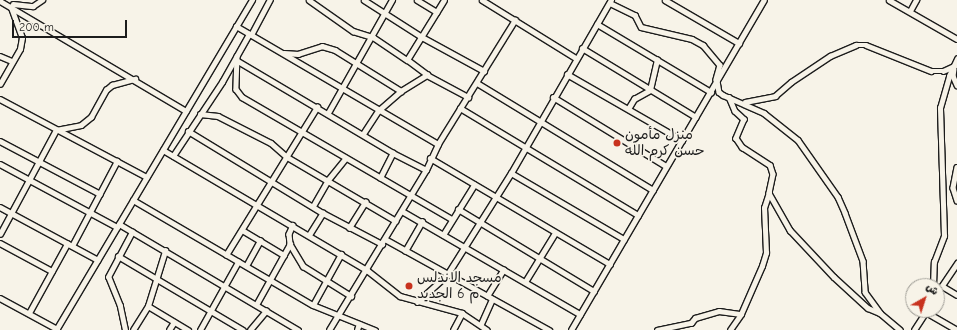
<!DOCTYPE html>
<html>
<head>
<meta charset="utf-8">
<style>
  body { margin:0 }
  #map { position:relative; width:957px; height:330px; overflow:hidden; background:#f7f3e8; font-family:"Comic Neue","Playpen Sans Arabic",sans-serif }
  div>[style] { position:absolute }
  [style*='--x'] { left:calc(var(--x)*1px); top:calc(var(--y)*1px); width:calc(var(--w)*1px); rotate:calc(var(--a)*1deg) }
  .roads { filter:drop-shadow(1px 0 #1c1c1c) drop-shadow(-1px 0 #1c1c1c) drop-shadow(0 1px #1c1c1c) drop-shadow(0 -1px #1c1c1c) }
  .minor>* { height:4.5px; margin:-2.25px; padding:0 2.25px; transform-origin:2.25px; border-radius:2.25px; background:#f7f3e8 }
  .dots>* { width:11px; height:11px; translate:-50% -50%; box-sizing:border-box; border:2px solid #f7f3e8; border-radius:50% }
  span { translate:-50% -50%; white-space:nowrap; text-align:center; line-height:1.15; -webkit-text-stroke:3.5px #f7f3e8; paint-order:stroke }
  .poi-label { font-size:14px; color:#1c1c1c }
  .left { translate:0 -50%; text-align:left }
  .north { position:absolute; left:905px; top:278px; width:40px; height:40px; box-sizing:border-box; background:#f7f3e8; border:1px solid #9f9d96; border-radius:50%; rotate:39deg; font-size:11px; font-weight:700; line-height:16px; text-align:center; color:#1c1c1c }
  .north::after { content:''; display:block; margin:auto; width:14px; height:18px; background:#c8321e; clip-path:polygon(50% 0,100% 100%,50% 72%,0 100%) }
  .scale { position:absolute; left:12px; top:20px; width:115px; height:18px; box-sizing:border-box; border:2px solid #1c1c1c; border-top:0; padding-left:5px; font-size:12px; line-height:14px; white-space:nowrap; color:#1c1c1c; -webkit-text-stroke:3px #f7f3e8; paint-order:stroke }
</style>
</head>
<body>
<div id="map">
  <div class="roads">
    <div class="minor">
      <div style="--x:309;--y:0;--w:54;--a:35.2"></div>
      <div style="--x:353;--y:31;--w:21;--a:17"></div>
      <div style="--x:373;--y:37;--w:41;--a:34.1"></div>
      <div style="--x:364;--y:0;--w:69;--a:32.5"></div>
      <div style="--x:422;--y:37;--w:71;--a:28.7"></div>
      <div style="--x:417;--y:0;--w:23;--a:31"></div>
      <div style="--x:482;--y:0;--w:110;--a:31.7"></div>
      <div style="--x:665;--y:0;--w:86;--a:30.2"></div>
      <div style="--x:889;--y:0;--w:78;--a:29.8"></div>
      <div style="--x:0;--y:1;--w:216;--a:30.6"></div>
      <div style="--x:610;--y:3;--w:28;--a:26"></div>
      <div style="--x:635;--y:15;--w:13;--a:63"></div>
      <div style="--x:641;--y:27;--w:52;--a:13.2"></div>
      <div style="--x:692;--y:39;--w:13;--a:29"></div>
      <div style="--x:703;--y:45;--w:26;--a:50"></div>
      <div style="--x:720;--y:65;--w:15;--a:106"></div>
      <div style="--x:13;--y:4;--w:20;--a:6"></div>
      <div style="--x:33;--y:6;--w:11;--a:-34"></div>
      <div style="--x:910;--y:11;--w:13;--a:-61"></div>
      <div style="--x:597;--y:24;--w:133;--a:30.8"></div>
      <div style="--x:236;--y:26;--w:234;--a:30.3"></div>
      <div style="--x:251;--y:35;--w:40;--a:-62"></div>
      <div style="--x:582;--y:48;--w:133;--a:31.2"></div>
      <div style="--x:284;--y:53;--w:14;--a:4"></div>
      <div style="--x:298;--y:54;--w:25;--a:-18"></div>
      <div style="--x:322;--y:46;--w:14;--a:17"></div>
      <div style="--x:335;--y:50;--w:78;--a:31.8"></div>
      <div style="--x:0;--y:56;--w:13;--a:23"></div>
      <div style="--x:237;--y:56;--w:33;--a:92"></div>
      <div style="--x:236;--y:89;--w:10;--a:53"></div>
      <div style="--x:242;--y:97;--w:243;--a:30.2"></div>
      <div style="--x:236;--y:60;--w:182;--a:30.6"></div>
      <div style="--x:393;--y:153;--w:37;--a:27"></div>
      <div style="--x:954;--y:69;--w:7;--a:98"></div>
      <div style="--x:953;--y:76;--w:10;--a:66"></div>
      <div style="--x:567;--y:74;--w:133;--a:29.9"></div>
      <div style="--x:427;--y:75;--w:47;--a:28.2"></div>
      <div style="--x:717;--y:81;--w:11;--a:80"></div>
      <div style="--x:719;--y:92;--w:5;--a:37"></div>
      <div style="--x:723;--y:95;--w:45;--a:23.7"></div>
      <div style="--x:764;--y:113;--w:43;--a:38.5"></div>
      <div style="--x:798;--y:140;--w:70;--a:54.9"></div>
      <div style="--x:838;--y:197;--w:17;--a:66"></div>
      <div style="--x:845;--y:213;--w:51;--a:69.4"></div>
      <div style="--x:863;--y:261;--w:31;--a:86"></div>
      <div style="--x:865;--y:292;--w:26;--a:54"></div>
      <div style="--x:880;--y:313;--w:26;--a:40"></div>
      <div style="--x:477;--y:83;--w:206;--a:31.3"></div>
      <div style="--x:0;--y:84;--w:40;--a:-60.3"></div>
      <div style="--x:20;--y:49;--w:11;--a:-80"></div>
      <div style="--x:22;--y:38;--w:33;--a:-110"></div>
      <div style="--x:553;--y:97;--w:132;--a:31.4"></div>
      <div style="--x:729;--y:97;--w:15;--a:67"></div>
      <div style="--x:735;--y:111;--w:12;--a:42"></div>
      <div style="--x:744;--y:119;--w:21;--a:113"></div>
      <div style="--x:736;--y:138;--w:11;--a:56"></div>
      <div style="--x:742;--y:147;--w:33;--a:33"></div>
      <div style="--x:770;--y:165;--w:9;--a:72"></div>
      <div style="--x:773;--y:174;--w:19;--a:102"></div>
      <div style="--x:769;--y:193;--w:43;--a:60.4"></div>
      <div style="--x:790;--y:230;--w:64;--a:46.9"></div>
      <div style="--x:834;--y:277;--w:46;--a:42.4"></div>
      <div style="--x:868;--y:308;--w:13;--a:23"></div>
      <div style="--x:0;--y:99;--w:166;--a:28"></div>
      <div style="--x:745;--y:102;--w:31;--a:-11"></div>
      <div style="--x:775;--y:96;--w:21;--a:-41"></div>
      <div style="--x:791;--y:82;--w:47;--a:-33.7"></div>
      <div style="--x:830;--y:56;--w:28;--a:-23"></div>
      <div style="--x:856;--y:45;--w:10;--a:0"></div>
      <div style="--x:866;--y:45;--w:70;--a:21.8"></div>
      <div style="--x:931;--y:71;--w:12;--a:0"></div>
      <div style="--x:943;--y:71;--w:12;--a:-24"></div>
      <div style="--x:460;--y:108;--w:208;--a:31"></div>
      <div style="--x:628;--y:109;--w:12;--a:-59"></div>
      <div style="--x:634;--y:99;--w:18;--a:-29"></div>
      <div style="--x:650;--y:90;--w:31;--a:-77"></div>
      <div style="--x:328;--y:113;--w:130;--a:-60.5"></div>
      <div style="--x:200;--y:114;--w:18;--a:6"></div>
      <div style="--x:218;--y:116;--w:59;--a:27"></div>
      <div style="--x:271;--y:143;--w:21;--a:41"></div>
      <div style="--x:287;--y:157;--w:126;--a:30.4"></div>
      <div style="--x:188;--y:131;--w:158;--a:31.3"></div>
      <div style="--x:323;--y:213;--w:67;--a:27.7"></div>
      <div style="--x:363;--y:134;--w:27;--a:-57"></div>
      <div style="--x:378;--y:111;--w:30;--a:-41"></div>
      <div style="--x:401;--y:91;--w:31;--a:-32"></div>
      <div style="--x:427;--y:75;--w:25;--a:-143"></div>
      <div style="--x:407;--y:60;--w:70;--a:-58.3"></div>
      <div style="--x:0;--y:141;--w:113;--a:27.9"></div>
      <div style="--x:163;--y:150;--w:237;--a:30.5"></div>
      <div style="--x:367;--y:270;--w:42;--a:38.2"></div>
      <div style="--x:400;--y:296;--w:64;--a:15.3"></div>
      <div style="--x:462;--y:313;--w:30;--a:34"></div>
      <div style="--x:173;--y:156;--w:89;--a:-56.5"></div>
      <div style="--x:222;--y:82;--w:55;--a:-60.6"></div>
      <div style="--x:430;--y:158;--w:209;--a:30.5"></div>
      <div style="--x:0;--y:164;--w:133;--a:28.3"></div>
      <div style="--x:957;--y:167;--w:21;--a:101"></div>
      <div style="--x:953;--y:188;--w:13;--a:72"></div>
      <div style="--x:511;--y:173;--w:131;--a:30.3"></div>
      <div style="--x:380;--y:178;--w:28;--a:-63"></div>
      <div style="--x:133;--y:200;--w:208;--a:30.3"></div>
      <div style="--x:313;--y:305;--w:67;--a:22"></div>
      <div style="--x:313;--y:206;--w:30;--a:-60"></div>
      <div style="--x:328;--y:180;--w:28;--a:-51"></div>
      <div style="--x:0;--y:207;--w:111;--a:28.4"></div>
      <div style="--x:458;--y:209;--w:159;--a:31.1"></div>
      <div style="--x:402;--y:211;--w:206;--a:30.1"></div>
      <div style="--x:119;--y:224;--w:208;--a:30.6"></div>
      <div style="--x:293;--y:225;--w:10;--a:114"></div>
      <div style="--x:289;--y:234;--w:10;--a:84"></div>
      <div style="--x:290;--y:244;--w:26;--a:59"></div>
      <div style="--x:303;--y:266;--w:57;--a:32"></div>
      <div style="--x:349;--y:228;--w:31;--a:-58"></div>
      <div style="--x:242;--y:230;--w:49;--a:30.8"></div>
      <div style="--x:0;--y:234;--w:118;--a:-61.7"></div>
      <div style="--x:56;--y:130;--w:25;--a:-11"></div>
      <div style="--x:81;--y:125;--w:13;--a:-39"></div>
      <div style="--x:91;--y:117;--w:31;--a:-61"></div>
      <div style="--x:106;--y:90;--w:8;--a:-40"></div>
      <div style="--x:112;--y:85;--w:24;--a:-15"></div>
      <div style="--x:309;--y:235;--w:26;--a:-58"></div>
      <div style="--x:443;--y:235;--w:59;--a:-58.2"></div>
      <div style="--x:385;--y:239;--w:188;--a:29"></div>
      <div style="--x:0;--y:243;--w:59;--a:28.3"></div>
      <div style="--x:72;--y:246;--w:96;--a:-62.1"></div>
      <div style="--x:405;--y:251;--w:34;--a:-60"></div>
      <div style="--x:226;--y:255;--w:174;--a:-58.4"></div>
      <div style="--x:118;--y:256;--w:145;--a:30.6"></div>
      <div style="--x:246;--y:266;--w:29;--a:-61"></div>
      <div style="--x:525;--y:282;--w:57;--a:-58.5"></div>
      <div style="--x:933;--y:286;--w:24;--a:-88"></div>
      <div style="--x:934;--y:262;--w:28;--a:-69"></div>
      <div style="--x:944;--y:236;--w:128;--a:-91.8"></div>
      <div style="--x:940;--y:108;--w:33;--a:-74"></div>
      <div style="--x:949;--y:76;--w:19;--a:-65"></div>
      <div style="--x:942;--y:286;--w:17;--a:31"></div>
      <div style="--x:937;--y:293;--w:36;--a:-56"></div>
      <div style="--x:487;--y:296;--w:31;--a:-58"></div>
      <div style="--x:0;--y:298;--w:65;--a:28.5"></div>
      <div style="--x:417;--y:302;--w:40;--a:-42"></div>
      <div style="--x:447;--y:275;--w:120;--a:-57.9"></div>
      <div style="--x:511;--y:173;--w:200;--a:-60"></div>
      <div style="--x:256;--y:305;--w:70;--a:-60.9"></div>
      <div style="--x:313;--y:305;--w:58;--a:-61.2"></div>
      <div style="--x:148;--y:306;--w:47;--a:31"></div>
      <div style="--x:926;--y:312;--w:36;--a:30"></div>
      <div style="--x:29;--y:313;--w:79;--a:-61.2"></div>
      <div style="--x:481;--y:324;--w:27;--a:-66"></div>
      <div style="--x:56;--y:330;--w:384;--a:-59.3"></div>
      <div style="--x:125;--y:330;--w:25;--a:-102"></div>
      <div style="--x:120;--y:306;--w:31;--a:-112"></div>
      <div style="--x:108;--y:277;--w:51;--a:-61.9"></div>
      <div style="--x:133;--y:330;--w:28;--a:-58"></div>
      <div style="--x:148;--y:306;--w:58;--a:-72.8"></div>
      <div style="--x:169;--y:330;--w:9;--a:-58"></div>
      <div style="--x:200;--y:330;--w:78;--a:-60.8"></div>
      <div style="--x:250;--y:330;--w:25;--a:-50"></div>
      <div style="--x:329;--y:330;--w:187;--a:-58.8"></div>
      <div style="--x:426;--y:170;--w:29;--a:-65"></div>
      <div style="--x:438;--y:144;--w:146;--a:-58.2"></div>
      <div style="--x:357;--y:330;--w:6;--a:-72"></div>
      <div style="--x:453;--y:330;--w:19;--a:-62"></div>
      <div style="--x:571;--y:330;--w:382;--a:-59.7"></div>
      <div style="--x:657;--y:330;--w:35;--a:-12"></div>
      <div style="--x:691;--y:323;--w:6;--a:-51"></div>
      <div style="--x:695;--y:318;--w:25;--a:-16"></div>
      <div style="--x:719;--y:311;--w:22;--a:8"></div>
      <div style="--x:730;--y:330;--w:19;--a:-55"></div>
      <div style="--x:741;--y:314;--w:52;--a:-66.4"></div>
      <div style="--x:762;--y:266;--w:14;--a:-73"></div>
      <div style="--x:766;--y:253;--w:45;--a:-92.5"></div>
      <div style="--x:764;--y:208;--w:16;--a:-72"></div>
      <div style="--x:914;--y:330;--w:24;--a:-57"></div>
    </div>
  </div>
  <div class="dots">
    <div style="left:617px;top:143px;background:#c8321e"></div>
    <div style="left:409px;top:286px;background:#c8321e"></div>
  </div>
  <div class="poi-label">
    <span class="left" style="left:625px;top:143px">منزل مأمون<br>حسن كرم الله</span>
    <span class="left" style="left:417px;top:286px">مسجد الاندلس<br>م 6 الجديد</span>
  </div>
  <div class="north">ش</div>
  <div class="scale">200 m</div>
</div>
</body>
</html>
